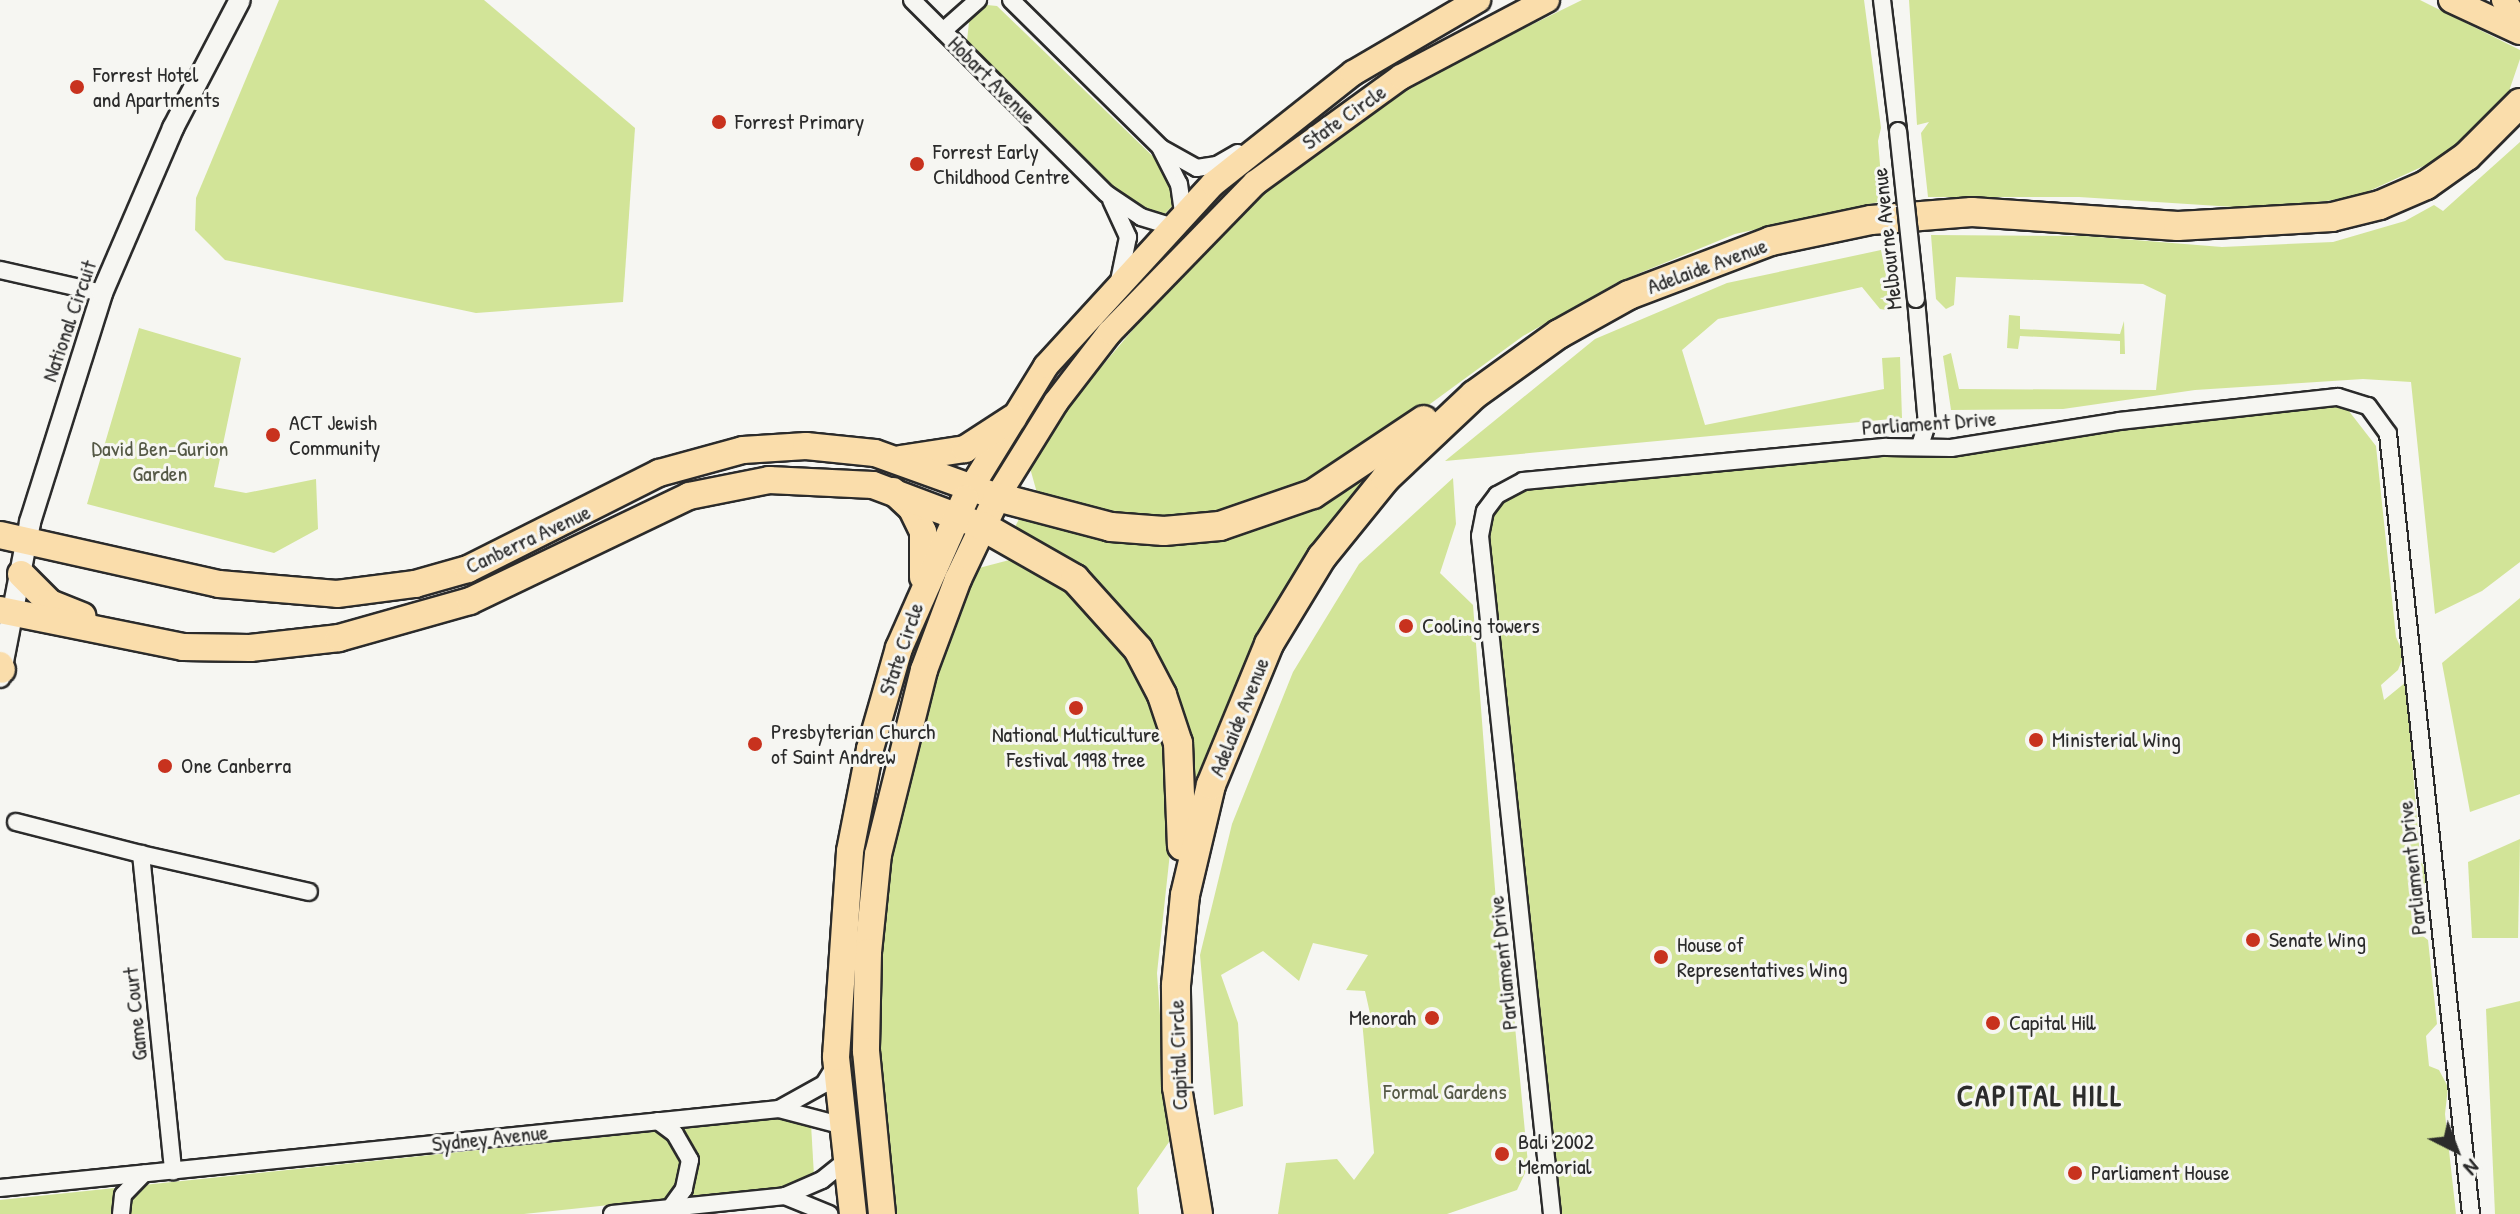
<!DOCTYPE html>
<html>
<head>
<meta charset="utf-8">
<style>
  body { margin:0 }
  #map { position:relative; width:2520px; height:1214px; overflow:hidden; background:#f6f6f2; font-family:"Patrick Hand",sans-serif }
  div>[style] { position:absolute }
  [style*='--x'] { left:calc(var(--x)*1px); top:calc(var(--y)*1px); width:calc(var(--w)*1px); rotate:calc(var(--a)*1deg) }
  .green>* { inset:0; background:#d2e498 }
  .roads { filter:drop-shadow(2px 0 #2b2b2b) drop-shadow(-2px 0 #2b2b2b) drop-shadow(0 2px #2b2b2b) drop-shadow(0 -2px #2b2b2b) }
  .minor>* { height:16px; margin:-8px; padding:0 8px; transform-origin:8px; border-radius:8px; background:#f6f6f2 }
  .tertiary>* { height:20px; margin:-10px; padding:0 10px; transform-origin:10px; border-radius:10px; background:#f6f6f2 }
  .primary>* { height:24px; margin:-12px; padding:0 12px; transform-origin:12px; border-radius:12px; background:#faddab }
  .trunk>* { height:26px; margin:-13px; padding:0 13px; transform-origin:13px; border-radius:13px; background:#faddab }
  .motorway>* { height:28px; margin:-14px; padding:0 14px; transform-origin:14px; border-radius:14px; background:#faddab }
  .bridges { filter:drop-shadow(2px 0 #2b2b2b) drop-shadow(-2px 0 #2b2b2b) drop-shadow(0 2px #2b2b2b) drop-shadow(0 -2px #2b2b2b) }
  .minor-bridge>* { height:16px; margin:-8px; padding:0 8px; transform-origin:8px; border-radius:8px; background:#f6f6f2 }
  .dots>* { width:22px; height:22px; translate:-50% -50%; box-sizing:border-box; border:4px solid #f6f6f2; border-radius:50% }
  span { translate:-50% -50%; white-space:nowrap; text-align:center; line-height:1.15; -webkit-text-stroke:6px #f6f6f2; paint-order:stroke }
  .poi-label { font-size:22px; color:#2b2b2b }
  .left { translate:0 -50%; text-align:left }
  .right { translate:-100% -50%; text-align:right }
  .street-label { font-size:22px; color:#2b2b2b }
  .park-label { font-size:22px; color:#555946 }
  .district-label { font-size:30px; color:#2b2b2b; font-weight:700; letter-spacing:2px }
  .north { position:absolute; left:2416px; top:1110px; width:80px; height:80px; -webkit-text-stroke:6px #f6f6f2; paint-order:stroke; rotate:138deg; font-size:22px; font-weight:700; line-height:32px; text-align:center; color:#2b2b2b }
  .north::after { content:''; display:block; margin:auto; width:28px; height:36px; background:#2b2b2b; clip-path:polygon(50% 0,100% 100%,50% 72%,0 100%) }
</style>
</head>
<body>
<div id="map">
  <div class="green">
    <div style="clip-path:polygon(279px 0,484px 0,635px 128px,623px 302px,476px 313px,225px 260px,195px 230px,196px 198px)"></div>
    <div style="clip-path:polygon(1582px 0,1864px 0,1881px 128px,1878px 141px,1883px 201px,1735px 234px,1618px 282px,1523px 336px,1348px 464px,1254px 509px,1156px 521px,1073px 508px,1037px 493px,1030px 468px,1069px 405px,1175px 280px,1247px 208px,1312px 154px,1423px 78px)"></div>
    <div style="clip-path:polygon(1909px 0,2420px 0,2520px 50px,2520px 59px,2507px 97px,2475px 130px,2439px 159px,2356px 197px,2265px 209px,2079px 197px,1928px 197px,1921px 133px,1929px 122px,1917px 125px)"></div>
    <div style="clip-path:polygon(987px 5px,997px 6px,1167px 170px,1177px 201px,1161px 218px,1133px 207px,967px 41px,969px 22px)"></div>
    <div style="clip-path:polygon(2520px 142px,2520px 562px,2482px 591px,2435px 614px,2411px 382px,2363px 379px,2195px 390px,2063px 409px,1951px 410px,1943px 356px,1951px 353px,1959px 389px,2156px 390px,2166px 295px,2143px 284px,1956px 277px,1954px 305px,1946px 309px,1936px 299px,1931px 235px,2085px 236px,2222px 247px,2333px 242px,2405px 221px,2434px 205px,2443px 211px)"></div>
    <div style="clip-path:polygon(1881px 250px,1893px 311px,1880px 309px,1862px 287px,1718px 319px,1682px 350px,1705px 425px,1884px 389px,1882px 358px,1900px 357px,1902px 418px,1445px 461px,1595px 339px,1727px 283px)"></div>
    <div style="clip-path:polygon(2009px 315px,2020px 316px,2020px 329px,2120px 334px,2124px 321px,2125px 354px,2120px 354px,2120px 341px,2020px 336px,2018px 349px,2007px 348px)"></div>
    <div style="clip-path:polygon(139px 328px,241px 358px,214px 487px,246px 493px,316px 479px,318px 529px,274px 553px,87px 504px)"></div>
    <div style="clip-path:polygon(2338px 397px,2376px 446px,2396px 637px,2404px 655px,2398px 670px,2381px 685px,2384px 700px,2406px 682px,2420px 858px,2427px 875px,2422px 893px,2412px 900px,2415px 930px,2428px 940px,2437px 1024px,2426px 1036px,2429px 1066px,2439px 1070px,2448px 1087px,2445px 1114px,2456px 1214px,1553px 1214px,1482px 519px,1523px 481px,1886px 457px)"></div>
    <div style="clip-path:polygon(1388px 455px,1364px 489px,1197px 798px,1193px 797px,1177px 707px,1014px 529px,1019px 519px,1153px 540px)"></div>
    <div style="clip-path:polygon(1453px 478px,1456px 524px,1440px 573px,1473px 605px,1504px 1005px,1513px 1005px,1528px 1164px,1515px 1166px,1526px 1171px,1517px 1190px,1447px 1214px,1278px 1214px,1286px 1163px,1337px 1159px,1354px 1180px,1374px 1153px,1362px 1020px,1371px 1018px,1365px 991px,1346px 990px,1368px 955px,1313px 943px,1299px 981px,1263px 951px,1221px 975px,1238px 1023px,1243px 1106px,1214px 1115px,1200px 955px,1232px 824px,1293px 672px,1359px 564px)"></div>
    <div style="clip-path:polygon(1017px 558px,1071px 593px,1130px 657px,1162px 732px,1173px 825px,1157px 973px,1169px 1142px,1137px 1188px,1139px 1214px,896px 1214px,892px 1193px,878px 1084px,877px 980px,891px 864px,915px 746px,955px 620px,979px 568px)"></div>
    <div style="clip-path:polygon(2520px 598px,2520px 794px,2470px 812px,2442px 663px)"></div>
    <div style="clip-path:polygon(2520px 839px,2518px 938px,2472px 938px,2468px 862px)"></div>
    <div style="clip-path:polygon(2520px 1001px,2520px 1214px,2495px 1214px,2486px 1009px)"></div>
    <div style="clip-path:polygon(787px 1118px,811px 1124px,814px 1176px,789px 1186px,524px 1214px,0 1214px,0 1200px)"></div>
  </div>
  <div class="roads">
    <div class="minor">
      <div style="--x:912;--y:0;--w:275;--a:44.9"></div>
      <div style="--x:1107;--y:194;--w:41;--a:34.1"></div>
      <div style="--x:1141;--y:217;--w:31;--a:17"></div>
      <div style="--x:1011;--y:0;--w:211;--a:44.6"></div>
      <div style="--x:1161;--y:148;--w:41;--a:29.1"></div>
      <div style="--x:1197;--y:168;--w:20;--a:-9"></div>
      <div style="--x:1217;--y:165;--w:24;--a:-30"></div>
      <div style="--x:1882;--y:0;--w:132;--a:83"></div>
      <div style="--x:943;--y:31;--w:47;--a:-41.5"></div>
      <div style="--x:1161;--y:149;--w:39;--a:63"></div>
      <div style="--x:1179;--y:184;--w:29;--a:82"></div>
      <div style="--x:1111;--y:200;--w:41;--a:65.3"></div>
      <div style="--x:1128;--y:237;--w:45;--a:101.6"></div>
      <div style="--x:0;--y:270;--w:105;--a:12.7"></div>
      <div style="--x:1916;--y:299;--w:125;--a:85"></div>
      <div style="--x:1927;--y:424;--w:22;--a:108"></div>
      <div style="--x:16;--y:822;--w:129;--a:14.4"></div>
      <div style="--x:141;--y:854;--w:319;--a:84.2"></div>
      <div style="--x:141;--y:854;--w:172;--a:12.7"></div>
      <div style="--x:779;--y:1109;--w:51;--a:-29.1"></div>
      <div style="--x:824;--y:1084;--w:22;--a:-58"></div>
      <div style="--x:658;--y:1121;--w:21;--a:37"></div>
      <div style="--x:675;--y:1134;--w:30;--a:60"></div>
      <div style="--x:690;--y:1160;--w:30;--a:102"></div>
      <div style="--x:684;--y:1189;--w:24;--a:126"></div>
      <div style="--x:0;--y:1188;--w:783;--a:-5.79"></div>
      <div style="--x:779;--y:1109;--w:63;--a:14.7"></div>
      <div style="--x:785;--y:1196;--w:48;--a:22.2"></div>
      <div style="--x:121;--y:1214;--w:19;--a:-84"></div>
      <div style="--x:123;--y:1195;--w:30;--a:-46"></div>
      <div style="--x:612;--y:1214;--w:174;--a:-5.9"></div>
      <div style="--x:785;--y:1196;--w:40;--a:-23.4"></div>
      <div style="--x:822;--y:1180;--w:28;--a:-39"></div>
      <div style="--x:1552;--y:1214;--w:682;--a:-96.06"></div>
      <div style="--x:1480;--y:536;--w:25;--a:-79"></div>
      <div style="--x:1485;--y:511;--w:20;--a:-53"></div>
      <div style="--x:1497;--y:495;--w:30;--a:-28"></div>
      <div style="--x:1523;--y:481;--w:365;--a:-5.4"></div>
      <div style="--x:1886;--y:447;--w:65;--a:0.9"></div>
      <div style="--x:1951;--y:448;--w:170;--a:-9.1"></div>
      <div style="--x:2119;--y:421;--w:220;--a:-6.3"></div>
      <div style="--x:2338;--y:397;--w:31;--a:17"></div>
      <div style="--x:2368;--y:406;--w:34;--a:54"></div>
      <div style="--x:2388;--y:434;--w:784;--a:83.93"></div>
    </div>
    <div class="tertiary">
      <div style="--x:0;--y:677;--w:158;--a:-79"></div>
      <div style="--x:30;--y:522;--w:240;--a:-72.5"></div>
      <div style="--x:102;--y:293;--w:180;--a:-66.7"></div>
      <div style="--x:173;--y:128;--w:144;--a:-62.4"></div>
    </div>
    <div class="primary">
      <div style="--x:2451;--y:0;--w:76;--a:24.9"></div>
      <div style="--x:2504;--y:0;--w:31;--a:58"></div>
      <div style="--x:971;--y:488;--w:143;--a:-58.4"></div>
      <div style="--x:1046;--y:366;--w:247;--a:-47.5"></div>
      <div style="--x:1213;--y:184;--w:179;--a:-38.4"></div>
      <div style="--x:1353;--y:73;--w:145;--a:-30.3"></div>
      <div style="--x:997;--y:497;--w:112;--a:-58.2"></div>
      <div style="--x:1056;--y:402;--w:88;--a:-52.4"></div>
      <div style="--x:1110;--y:332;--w:208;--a:-45.8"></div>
      <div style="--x:1255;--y:183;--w:180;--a:-36"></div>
      <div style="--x:1401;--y:77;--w:165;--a:-27.8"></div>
    </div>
    <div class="trunk">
      <div style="--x:900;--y:459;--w:66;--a:-8.7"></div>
      <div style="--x:965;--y:449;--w:57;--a:-32.9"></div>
      <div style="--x:893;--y:491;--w:26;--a:43"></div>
      <div style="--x:912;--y:509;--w:25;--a:64"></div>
      <div style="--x:923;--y:532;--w:45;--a:90"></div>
      <div style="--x:0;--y:535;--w:224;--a:12.6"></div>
      <div style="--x:219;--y:584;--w:118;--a:4.8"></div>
      <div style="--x:337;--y:594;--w:79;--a:-7.3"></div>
      <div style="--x:415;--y:584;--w:55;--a:-15.8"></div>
      <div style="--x:468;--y:569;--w:214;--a:-26.7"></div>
      <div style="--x:659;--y:473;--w:87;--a:-15.3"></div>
      <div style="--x:743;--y:450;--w:63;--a:-3.6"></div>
      <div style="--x:806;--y:446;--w:69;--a:5.8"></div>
      <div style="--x:875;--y:453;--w:130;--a:19.8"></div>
      <div style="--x:997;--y:497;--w:91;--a:115.4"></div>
      <div style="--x:958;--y:579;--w:97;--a:110.5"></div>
      <div style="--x:924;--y:670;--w:190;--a:104"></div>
      <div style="--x:878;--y:854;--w:99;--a:95.8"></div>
      <div style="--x:868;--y:952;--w:99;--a:91.2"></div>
      <div style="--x:866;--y:1051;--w:164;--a:84.4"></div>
      <div style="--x:21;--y:574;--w:41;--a:45"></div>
      <div style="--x:50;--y:603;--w:35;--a:22"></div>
      <div style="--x:0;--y:610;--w:187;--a:11.4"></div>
      <div style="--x:183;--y:647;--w:67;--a:0.9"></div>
      <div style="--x:250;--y:648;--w:90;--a:-6.4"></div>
      <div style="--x:339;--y:638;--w:136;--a:-15.8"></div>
      <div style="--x:470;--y:601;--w:243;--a:-25.6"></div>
      <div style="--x:689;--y:496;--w:82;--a:-11.3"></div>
      <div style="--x:769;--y:480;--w:104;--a:2.8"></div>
      <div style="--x:873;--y:485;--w:116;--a:20.6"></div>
      <div style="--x:0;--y:665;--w:5;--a:68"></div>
      <div style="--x:853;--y:1214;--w:158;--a:-96.2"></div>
      <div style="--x:836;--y:1057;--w:206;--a:-86.1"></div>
      <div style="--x:850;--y:851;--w:104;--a:-78.9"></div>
      <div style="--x:870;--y:749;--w:105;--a:-74"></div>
      <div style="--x:899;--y:648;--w:163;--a:-66.1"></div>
    </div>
    <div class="motorway">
      <div style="--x:997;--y:497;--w:118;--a:14.7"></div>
      <div style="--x:1111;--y:527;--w:53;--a:4.3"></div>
      <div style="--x:1164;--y:531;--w:56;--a:-5.1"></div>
      <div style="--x:1220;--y:526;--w:98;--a:-19"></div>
      <div style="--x:1313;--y:494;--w:133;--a:-33.7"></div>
      <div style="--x:982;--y:526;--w:107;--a:29.7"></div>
      <div style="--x:1075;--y:579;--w:94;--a:48"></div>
      <div style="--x:1138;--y:649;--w:52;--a:62.4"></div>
      <div style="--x:1162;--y:695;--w:51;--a:71.6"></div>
      <div style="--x:1178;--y:743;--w:103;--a:87.8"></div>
      <div style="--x:1198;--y:1214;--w:129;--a:-99.4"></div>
      <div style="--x:1177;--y:1087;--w:102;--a:-90.6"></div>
      <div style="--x:1176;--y:985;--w:90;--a:-84.3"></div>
      <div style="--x:1185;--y:895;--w:113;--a:-76.7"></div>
      <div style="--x:1211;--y:785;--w:152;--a:-67.6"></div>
      <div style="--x:1269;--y:644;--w:102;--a:-58.7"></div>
      <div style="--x:1322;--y:557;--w:102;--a:-51"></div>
      <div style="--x:1386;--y:478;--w:121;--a:-43.3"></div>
      <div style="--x:1474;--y:395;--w:105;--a:-35.7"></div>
      <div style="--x:1559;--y:334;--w:80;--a:-29.1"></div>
      <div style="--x:1629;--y:295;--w:152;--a:-20.8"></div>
      <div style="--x:1771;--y:241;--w:102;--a:-11.9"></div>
      <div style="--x:1871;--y:220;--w:101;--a:-4.5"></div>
      <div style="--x:1972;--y:212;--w:206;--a:3.9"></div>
      <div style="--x:2178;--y:226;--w:154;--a:-3.3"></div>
      <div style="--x:2332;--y:217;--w:49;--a:-14"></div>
      <div style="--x:2380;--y:205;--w:50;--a:-23.5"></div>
      <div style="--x:2426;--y:185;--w:50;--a:-35.3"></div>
      <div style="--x:2467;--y:156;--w:75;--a:-45"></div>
    </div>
  </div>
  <div class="bridges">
    <div class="minor-bridge">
      <div style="--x:1898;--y:131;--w:169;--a:83.9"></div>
    </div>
  </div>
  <div class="dots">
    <div style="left:77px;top:87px;background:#c8321e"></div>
    <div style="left:719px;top:122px;background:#c8321e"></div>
    <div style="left:917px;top:164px;background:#c8321e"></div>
    <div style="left:273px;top:435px;background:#c8321e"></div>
    <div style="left:1406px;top:626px;background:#c8321e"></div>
    <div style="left:1076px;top:708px;background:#c8321e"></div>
    <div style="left:2036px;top:740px;background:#c8321e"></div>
    <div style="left:755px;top:744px;background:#c8321e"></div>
    <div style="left:165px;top:766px;background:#c8321e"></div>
    <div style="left:2253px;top:940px;background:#c8321e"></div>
    <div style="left:1661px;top:957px;background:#c8321e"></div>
    <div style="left:1432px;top:1018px;background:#c8321e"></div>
    <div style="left:1993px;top:1023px;background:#c8321e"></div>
    <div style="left:1502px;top:1154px;background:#c8321e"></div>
    <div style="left:2075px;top:1173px;background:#c8321e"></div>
  </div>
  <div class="poi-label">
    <span class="left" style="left:93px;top:87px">Forrest Hotel<br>and Apartments</span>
    <span class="left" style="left:735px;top:122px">Forrest Primary</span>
    <span class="left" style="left:933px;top:164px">Forrest Early<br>Childhood Centre</span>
    <span class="left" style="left:289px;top:435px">ACT Jewish<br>Community</span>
    <span class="left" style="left:1422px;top:626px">Cooling towers</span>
    <span class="left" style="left:771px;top:744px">Presbyterian Church<br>of Saint Andrew</span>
    <span style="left:1076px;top:747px">National Multiculture<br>Festival 1998 tree</span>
    <span class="left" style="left:2052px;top:740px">Ministerial Wing</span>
    <span class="left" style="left:181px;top:766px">One Canberra</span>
    <span class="left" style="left:2269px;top:940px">Senate Wing</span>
    <span class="left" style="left:1677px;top:957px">House of<br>Representatives Wing</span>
    <span class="right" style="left:1416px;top:1018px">Menorah</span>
    <span class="left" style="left:2009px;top:1023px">Capital Hill</span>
    <span class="left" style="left:1518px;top:1154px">Bali 2002<br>Memorial</span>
    <span class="left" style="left:2091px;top:1173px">Parliament House</span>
  </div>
  <div class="street-label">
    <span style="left:992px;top:80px;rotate:45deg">Hobart Avenue</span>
    <span style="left:1344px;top:117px;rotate:-35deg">State Circle</span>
    <span style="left:1887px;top:239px;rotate:-96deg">Melbourne Avenue</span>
    <span style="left:1707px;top:266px;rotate:-20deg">Adelaide Avenue</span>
    <span style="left:69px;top:321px;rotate:-71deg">National Circuit</span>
    <span style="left:1929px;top:423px;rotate:-4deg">Parliament Drive</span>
    <span style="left:528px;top:539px;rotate:-25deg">Canberra Avenue</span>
    <span style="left:901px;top:649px;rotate:-71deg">State Circle</span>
    <span style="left:1239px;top:717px;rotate:-68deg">Adelaide Avenue</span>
    <span style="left:2412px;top:868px;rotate:-96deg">Parliament Drive</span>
    <span style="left:1503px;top:963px;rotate:-96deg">Parliament Drive</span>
    <span style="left:135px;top:1014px;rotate:-96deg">Game Court</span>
    <span style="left:1178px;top:1055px;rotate:-92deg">Capital Circle</span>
    <span style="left:490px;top:1138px;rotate:-6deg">Sydney Avenue</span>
  </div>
  <div class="park-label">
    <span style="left:160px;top:461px">David Ben-Gurion<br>Garden</span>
    <span style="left:1445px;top:1092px">Formal Gardens</span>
  </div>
  <div class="district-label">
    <span style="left:2040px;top:1095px">CAPITAL HILL</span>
  </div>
  <div class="north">N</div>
</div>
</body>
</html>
